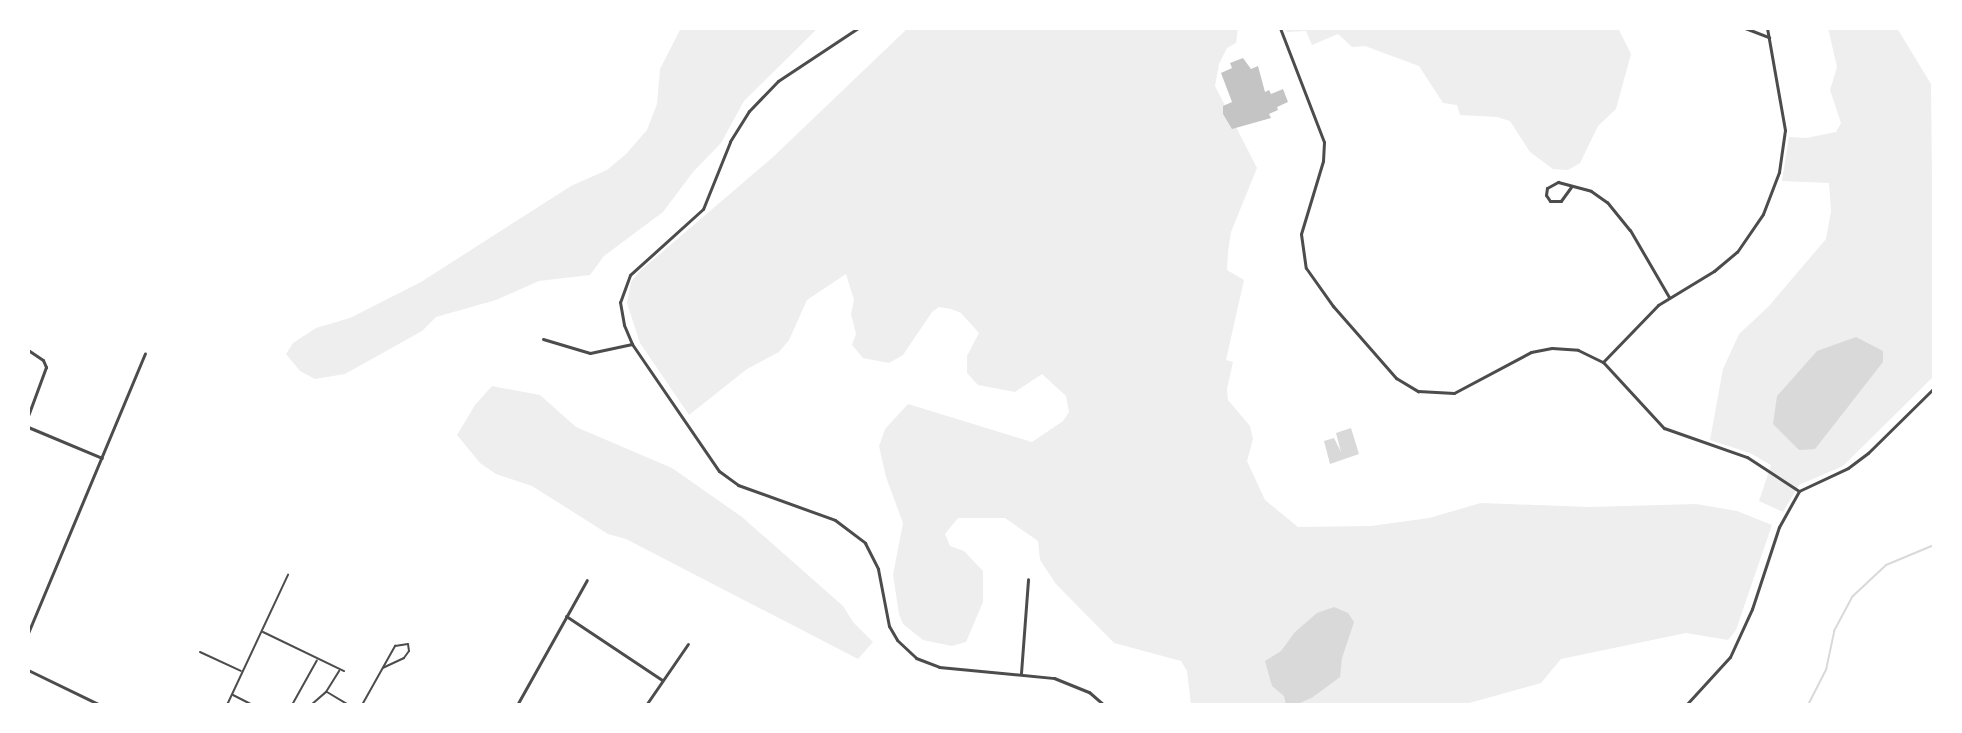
<!DOCTYPE html>
<html>
<head>
<meta charset="utf-8">
<style>
  body { margin:0 }
  #map { position:relative; width:1962px; height:733px; overflow:hidden; background:#fff; font-family:"Fira Sans",sans-serif }
  div>[style] { position:absolute }
  [style*='--x'] { left:calc(var(--x)*1px); top:calc(var(--y)*1px); width:calc(var(--w)*1px); rotate:calc(var(--a)*1deg) }
  .green>* { inset:0; background:#eee }
  .water>* { inset:0; background:#d9d9d9 }
  .stream>* { height:2px; margin:-1px; padding:0 1px; transform-origin:1px; border-radius:1px; background:#d9d9d9 }
  .building>* { inset:0; background:#c4c4c4 }
  .service>* { height:2px; margin:-1px; padding:0 1px; transform-origin:1px; border-radius:1px; background:#4c4c4c }
  .minor>* { height:3px; margin:-1.5px; padding:0 1.5px; transform-origin:1.5px; border-radius:1.5px; background:#4c4c4c }
  span { translate:-50% -50%; white-space:nowrap; text-align:center; line-height:1.15; -webkit-text-stroke:6px #fff; paint-order:stroke }
  .frame { position:absolute; inset:0; border:30px solid #fff; pointer-events:none }
</style>
</head>
<body>
<div id="map">
  <div class="green">
    <div style="clip-path:polygon(681px 28px,818px 28px,744px 101px,721px 143px,693px 172px,663px 212px,604px 256px,590px 275px,539px 281px,496px 300px,436px 317px,422px 331px,345px 374px,315px 379px,300px 371px,286px 354px,293px 343px,316px 328px,350px 318px,421px 282px,571px 186px,607px 170px,626px 154px,647px 130px,657px 104px,660px 69px)"></div>
    <div style="clip-path:polygon(908px 28px,1238px 28px,1236px 43px,1227px 48px,1219px 64px,1215px 86px,1257px 168px,1231px 232px,1228px 252px,1227px 270px,1244px 280px,1226px 360px,1233px 362px,1227px 389px,1228px 400px,1250px 426px,1253px 439px,1247px 461px,1265px 500px,1298px 527px,1371px 526px,1429px 518px,1481px 503px,1590px 507px,1696px 504px,1737px 511px,1772px 525px,1736px 630px,1728px 640px,1686px 633px,1561px 659px,1541px 683px,1462px 705px,1191px 705px,1187px 671px,1181px 661px,1114px 643px,1056px 584px,1040px 560px,1038px 541px,1005px 518px,958px 518px,945px 534px,950px 546px,964px 551px,983px 571px,983px 602px,966px 642px,952px 646px,923px 640px,903px 624px,899px 614px,893px 575px,903px 523px,886px 477px,879px 446px,885px 429px,908px 404px,1032px 442px,1063px 421px,1069px 412px,1066px 396px,1042px 374px,1015px 392px,978px 385px,967px 373px,967px 356px,979px 333px,961px 313px,951px 309px,939px 307px,932px 312px,903px 355px,889px 363px,863px 358px,852px 345px,856px 334px,851px 314px,854px 300px,846px 274px,807px 300px,789px 340px,779px 352px,747px 369px,689px 415px,640px 343px,627px 303px,631px 282px,641px 270px,772px 158px)"></div>
    <div style="clip-path:polygon(1285px 28px,1618px 28px,1631px 54px,1616px 109px,1598px 126px,1580px 163px,1568px 170px,1553px 169px,1530px 152px,1510px 121px,1497px 117px,1460px 115px,1457px 105px,1443px 103px,1419px 66px,1365px 46px,1352px 47px,1338px 34px,1312px 45px,1306px 31px,1287px 32px)"></div>
    <div style="clip-path:polygon(1828px 28px,1897px 28px,1931px 84px,1934px 376px,1843px 466px,1799px 485px,1783px 512px,1759px 501px,1771px 465px,1750px 453px,1710px 440px,1723px 369px,1739px 334px,1768px 307px,1826px 239px,1831px 211px,1829px 183px,1782px 181px,1789px 137px,1806px 138px,1836px 132px,1841px 123px,1830px 90px,1837px 67px)"></div>
    <div style="clip-path:polygon(492px 386px,540px 395px,576px 427px,672px 468px,742px 517px,843px 606px,853px 622px,873px 642px,858px 659px,626px 539px,608px 534px,532px 486px,496px 474px,480px 463px,457px 435px,475px 405px)"></div>
  </div>
  <div class="water">
    <div style="clip-path:polygon(1856px 337px,1883px 351px,1883px 362px,1815px 449px,1799px 450px,1773px 424px,1777px 396px,1817px 351px)"></div>
    <div style="clip-path:polygon(1351px 428px,1359px 454px,1330px 464px,1324px 441px,1334px 438px,1341px 452px,1336px 433px)"></div>
    <div style="clip-path:polygon(1334px 607px,1348px 613px,1354px 622px,1342px 658px,1340px 677px,1313px 697px,1296px 705px,1286px 705px,1284px 696px,1272px 686px,1265px 661px,1281px 651px,1295px 632px,1317px 613px)"></div>
  </div>
  <div class="stream">
    <div style="--x:1808;--y:705;--w:39;--a:-63"></div>
    <div style="--x:1826;--y:670;--w:40;--a:-78"></div>
    <div style="--x:1834;--y:631;--w:40;--a:-62"></div>
    <div style="--x:1853;--y:596;--w:45;--a:-43.2"></div>
    <div style="--x:1886;--y:565;--w:52;--a:-22.6"></div>
  </div>
  <div class="building">
    <div style="clip-path:polygon(1243px 58px,1251px 69px,1258px 66px,1265px 92px,1269px 90px,1271px 94px,1283px 89px,1288px 102px,1277px 107px,1278px 110px,1269px 114px,1271px 118px,1232px 129px,1223px 114px,1223px 106px,1232px 102px,1221px 73px,1232px 68px,1230px 63px)"></div>
  </div>
  <div class="service">
    <div style="--x:263;--y:632;--w:90;--a:25.7"></div>
    <div style="--x:200;--y:652;--w:45;--a:24.9"></div>
    <div style="--x:327;--y:692;--w:26;--a:31"></div>
    <div style="--x:233;--y:695;--w:22;--a:27"></div>
    <div style="--x:227;--y:705;--w:144;--a:-64.9"></div>
    <div style="--x:292;--y:705;--w:51;--a:-60.9"></div>
    <div style="--x:311;--y:705;--w:20;--a:-41"></div>
    <div style="--x:326;--y:692;--w:25;--a:-58"></div>
    <div style="--x:362;--y:705;--w:68;--a:-60.8"></div>
    <div style="--x:395;--y:646;--w:13;--a:-9"></div>
    <div style="--x:408;--y:644;--w:7;--a:82"></div>
    <div style="--x:409;--y:651;--w:9;--a:126"></div>
    <div style="--x:404;--y:658;--w:23;--a:155"></div>
  </div>
  <div class="minor">
    <div style="--x:858;--y:28;--w:96;--a:146.5"></div>
    <div style="--x:778;--y:81;--w:42;--a:134"></div>
    <div style="--x:749;--y:111;--w:36;--a:122"></div>
    <div style="--x:730;--y:142;--w:72;--a:111.9"></div>
    <div style="--x:703;--y:209;--w:98;--a:137.9"></div>
    <div style="--x:630;--y:275;--w:29;--a:110"></div>
    <div style="--x:620;--y:302;--w:23;--a:80"></div>
    <div style="--x:624;--y:325;--w:21;--a:67"></div>
    <div style="--x:632;--y:344;--w:154;--a:55.6"></div>
    <div style="--x:719;--y:471;--w:24;--a:36"></div>
    <div style="--x:738;--y:485;--w:103;--a:19.8"></div>
    <div style="--x:835;--y:520;--w:38;--a:37"></div>
    <div style="--x:865;--y:543;--w:29;--a:63"></div>
    <div style="--x:878;--y:569;--w:58;--a:79.1"></div>
    <div style="--x:889;--y:626;--w:16;--a:60"></div>
    <div style="--x:897;--y:640;--w:26;--a:43"></div>
    <div style="--x:916;--y:658;--w:25;--a:21"></div>
    <div style="--x:939;--y:667;--w:116;--a:5.5"></div>
    <div style="--x:1054;--y:678;--w:38;--a:22"></div>
    <div style="--x:1089;--y:692;--w:20;--a:41"></div>
    <div style="--x:1280;--y:28;--w:122;--a:68.9"></div>
    <div style="--x:1324;--y:142;--w:19;--a:93"></div>
    <div style="--x:1323;--y:161;--w:76;--a:106.8"></div>
    <div style="--x:1301;--y:234;--w:34;--a:82"></div>
    <div style="--x:1306;--y:268;--w:47;--a:54.6"></div>
    <div style="--x:1333;--y:306;--w:96;--a:48.8"></div>
    <div style="--x:1396;--y:378;--w:26;--a:31"></div>
    <div style="--x:1418;--y:391;--w:36;--a:3"></div>
    <div style="--x:1454;--y:393;--w:87;--a:-28"></div>
    <div style="--x:1531;--y:352;--w:21;--a:-11"></div>
    <div style="--x:1552;--y:348;--w:26;--a:4"></div>
    <div style="--x:1578;--y:350;--w:28;--a:26"></div>
    <div style="--x:1603;--y:362;--w:90;--a:47.3"></div>
    <div style="--x:1664;--y:428;--w:88;--a:19.3"></div>
    <div style="--x:1747;--y:457;--w:62;--a:33.2"></div>
    <div style="--x:1745;--y:28;--w:26;--a:21"></div>
    <div style="--x:1571;--y:187;--w:17;--a:126"></div>
    <div style="--x:1561;--y:201;--w:11;--a:180"></div>
    <div style="--x:1550;--y:201;--w:7;--a:-124"></div>
    <div style="--x:1546;--y:195;--w:7;--a:-82"></div>
    <div style="--x:1547;--y:188;--w:13;--a:-29"></div>
    <div style="--x:1558;--y:182;--w:34;--a:15"></div>
    <div style="--x:1591;--y:191;--w:19;--a:35"></div>
    <div style="--x:1607;--y:202;--w:36;--a:51"></div>
    <div style="--x:1630;--y:230;--w:78;--a:59.8"></div>
    <div style="--x:543;--y:339;--w:49;--a:16.6"></div>
    <div style="--x:590;--y:353;--w:43;--a:-12.1"></div>
    <div style="--x:28;--y:350;--w:18;--a:34"></div>
    <div style="--x:43;--y:360;--w:8;--a:67"></div>
    <div style="--x:46;--y:367;--w:52;--a:110.2"></div>
    <div style="--x:1603;--y:362;--w:79;--a:-46"></div>
    <div style="--x:1658;--y:305;--w:66;--a:-31.3"></div>
    <div style="--x:1714;--y:271;--w:30;--a:-40"></div>
    <div style="--x:1737;--y:252;--w:46;--a:-55.6"></div>
    <div style="--x:1763;--y:214;--w:45;--a:-69.1"></div>
    <div style="--x:1779;--y:172;--w:42;--a:-81.9"></div>
    <div style="--x:1785;--y:130;--w:104;--a:-100"></div>
    <div style="--x:28;--y:427;--w:80;--a:22.7"></div>
    <div style="--x:566;--y:616;--w:115;--a:33.7"></div>
    <div style="--x:28;--y:633;--w:303;--a:-67.3"></div>
    <div style="--x:28;--y:670;--w:80;--a:25.9"></div>
    <div style="--x:1021;--y:673;--w:94;--a:-85.7"></div>
    <div style="--x:517;--y:705;--w:143;--a:-60.8"></div>
    <div style="--x:646;--y:705;--w:74;--a:-55.5"></div>
    <div style="--x:1686;--y:705;--w:65;--a:-47.5"></div>
    <div style="--x:1730;--y:657;--w:53;--a:-65.4"></div>
    <div style="--x:1752;--y:609;--w:86;--a:-71.8"></div>
    <div style="--x:1779;--y:527;--w:41;--a:-60.9"></div>
    <div style="--x:1799;--y:491;--w:54;--a:-25.1"></div>
    <div style="--x:1848;--y:468;--w:25;--a:-37"></div>
    <div style="--x:1868;--y:453;--w:93;--a:-44.6"></div>
  </div>
  <div class="frame"></div>
</div>
</body>
</html>
